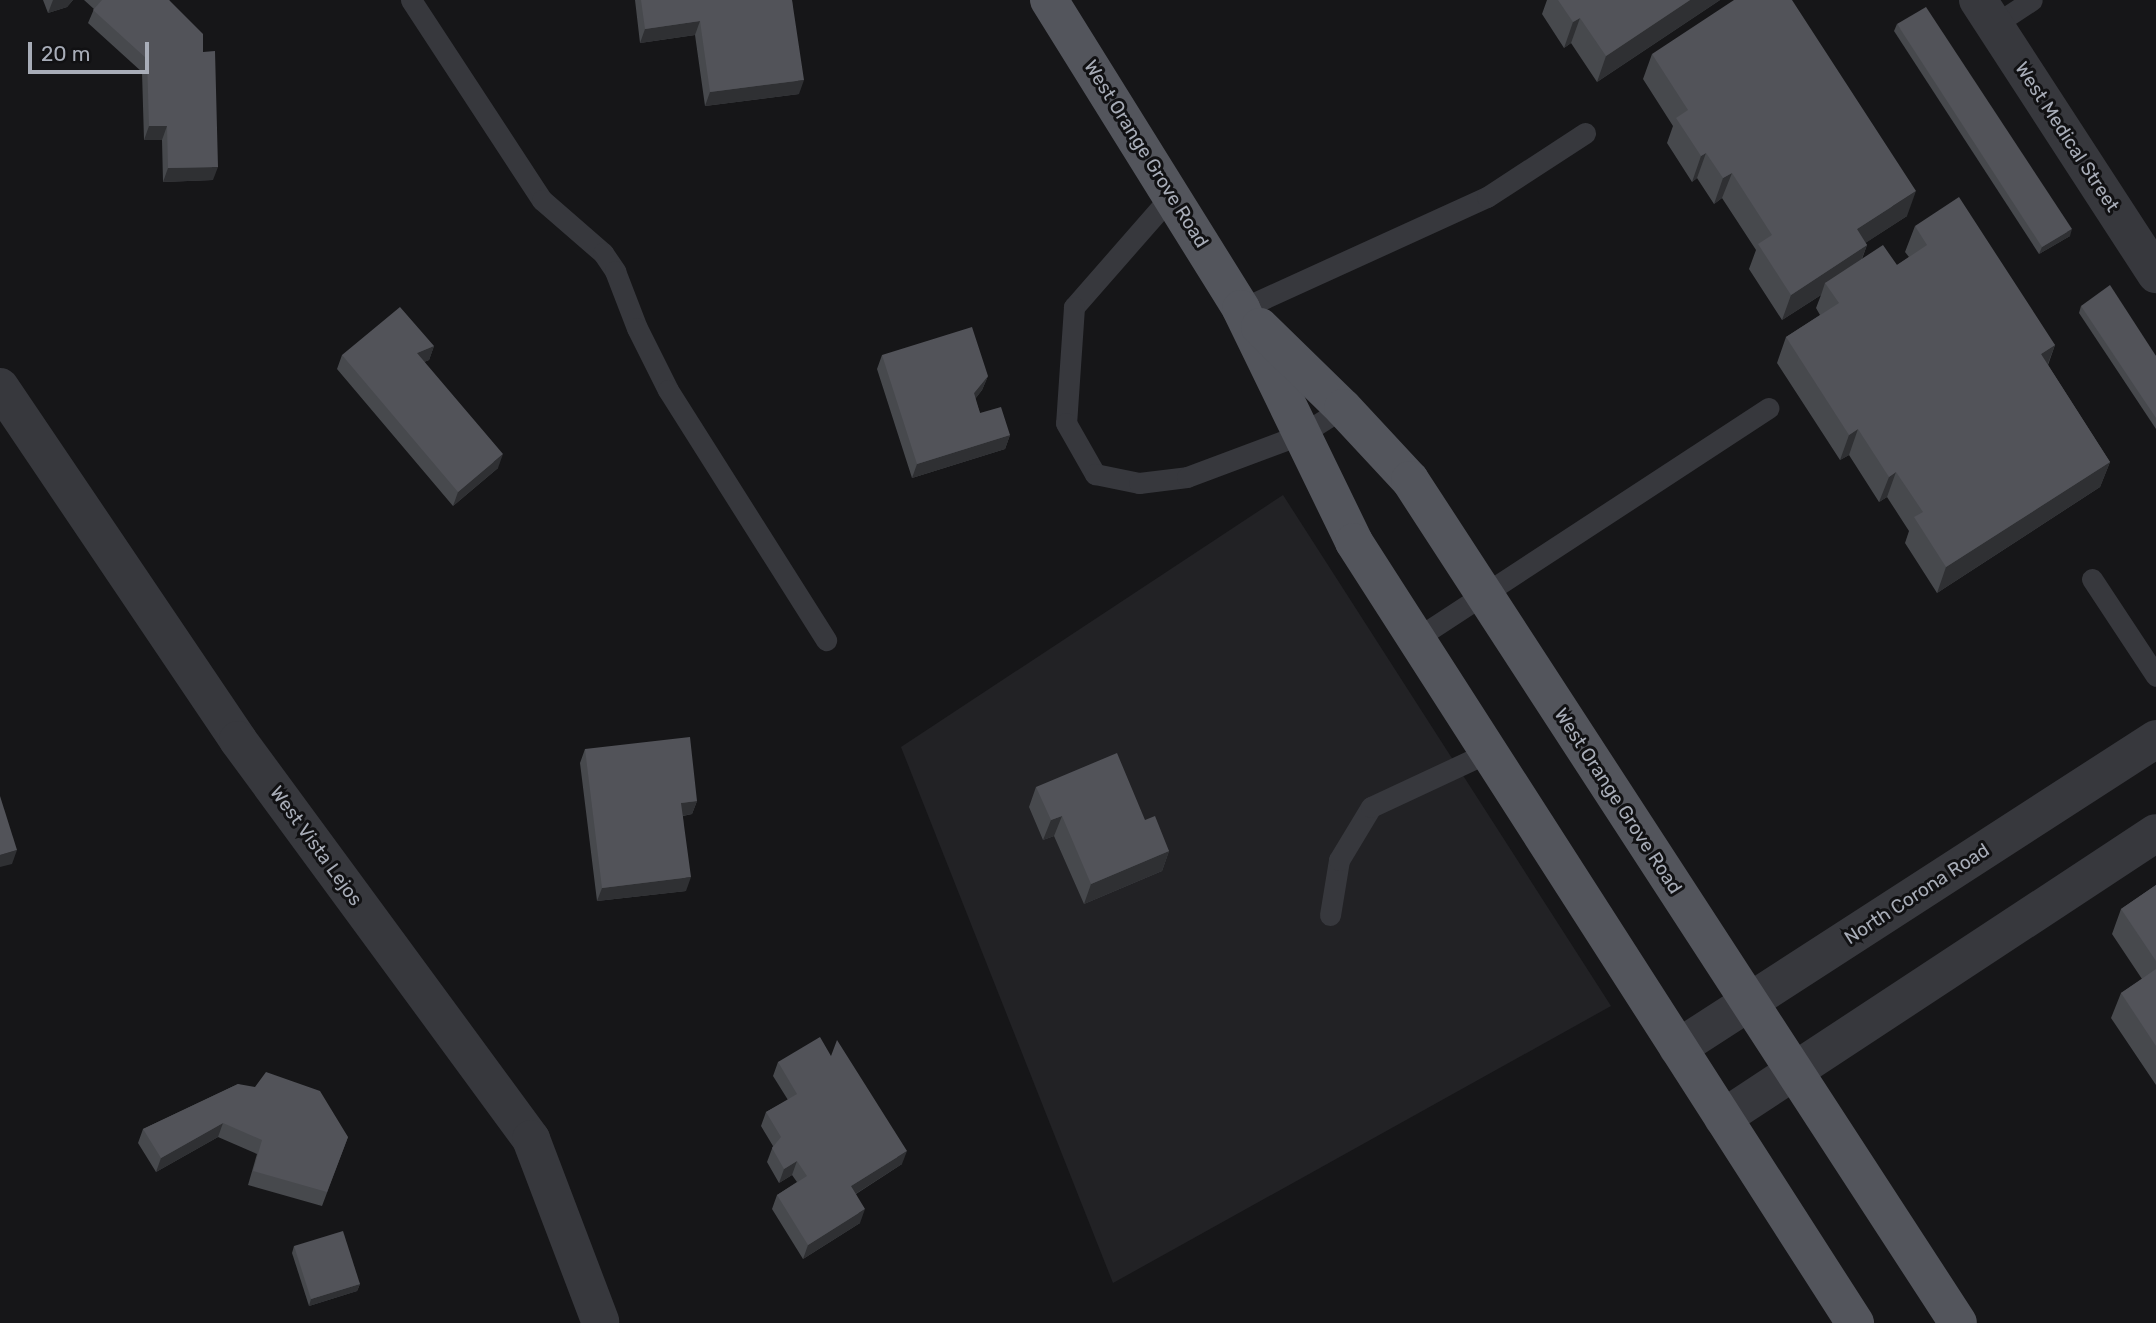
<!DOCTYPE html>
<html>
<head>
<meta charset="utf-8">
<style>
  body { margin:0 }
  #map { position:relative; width:2156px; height:1323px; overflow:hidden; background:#161618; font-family:Rubik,sans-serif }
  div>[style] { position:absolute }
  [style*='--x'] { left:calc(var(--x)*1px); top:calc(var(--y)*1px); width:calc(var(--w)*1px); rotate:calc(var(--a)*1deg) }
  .built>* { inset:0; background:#222225 }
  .service>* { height:21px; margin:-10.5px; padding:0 10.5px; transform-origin:10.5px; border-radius:10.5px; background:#37383d }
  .minor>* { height:38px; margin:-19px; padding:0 19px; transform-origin:19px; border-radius:19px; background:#37383d }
  .primary>* { height:38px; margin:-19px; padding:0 19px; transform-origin:19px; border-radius:19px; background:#53555c }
  .wall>* { inset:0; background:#47494d }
  .shaded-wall>* { inset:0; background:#2f3033 }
  .building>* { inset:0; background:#525359 }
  span { translate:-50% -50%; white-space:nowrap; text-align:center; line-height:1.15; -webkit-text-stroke:6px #111113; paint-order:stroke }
  .street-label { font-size:19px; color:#a8adb8 }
  .scale { position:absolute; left:28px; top:42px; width:121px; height:32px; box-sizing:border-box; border:4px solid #a8adb8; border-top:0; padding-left:9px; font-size:21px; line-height:24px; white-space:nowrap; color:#a8adb8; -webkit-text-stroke:5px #111113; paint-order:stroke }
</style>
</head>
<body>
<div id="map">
  <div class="built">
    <div style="clip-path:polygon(1283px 495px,1611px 1006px,1113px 1283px,901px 747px)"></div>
  </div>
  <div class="service">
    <div style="--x:411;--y:0;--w:239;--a:56.8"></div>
    <div style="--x:542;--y:200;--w:81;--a:41"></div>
    <div style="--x:603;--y:253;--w:22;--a:56"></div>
    <div style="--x:615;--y:271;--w:61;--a:68.9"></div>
    <div style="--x:637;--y:328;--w:69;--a:63.4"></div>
    <div style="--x:668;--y:390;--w:296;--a:57.7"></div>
    <div style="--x:1994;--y:25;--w:45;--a:-33.3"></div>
    <div style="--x:1172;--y:195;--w:149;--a:131.2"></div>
    <div style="--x:1074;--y:307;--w:116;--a:93.9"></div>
    <div style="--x:1066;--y:423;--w:59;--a:60.4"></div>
    <div style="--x:1095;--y:474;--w:45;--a:11.6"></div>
    <div style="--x:1139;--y:483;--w:48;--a:-7.1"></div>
    <div style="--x:1187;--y:477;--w:123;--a:-20.5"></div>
    <div style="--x:1302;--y:434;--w:49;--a:-32.4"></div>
    <div style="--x:1241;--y:309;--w:270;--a:-24.5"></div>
    <div style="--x:1487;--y:197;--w:117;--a:-33.1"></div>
    <div style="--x:2092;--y:579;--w:116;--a:56.6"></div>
    <div style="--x:1417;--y:638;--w:420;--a:-33.2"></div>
    <div style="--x:1330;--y:915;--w:56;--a:-80.7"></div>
    <div style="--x:1339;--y:860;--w:62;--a:-58.9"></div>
    <div style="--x:1371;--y:807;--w:130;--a:-25"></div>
  </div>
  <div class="minor">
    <div style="--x:1978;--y:0;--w:327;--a:57"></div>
    <div style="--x:0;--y:387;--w:426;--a:56"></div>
    <div style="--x:238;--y:740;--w:495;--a:53.7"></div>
    <div style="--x:531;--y:1139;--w:195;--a:69.2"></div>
    <div style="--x:1678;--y:1048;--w:569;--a:-32.88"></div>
    <div style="--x:1723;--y:1118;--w:518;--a:-33.35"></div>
  </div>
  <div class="primary">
    <div style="--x:1049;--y:0;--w:364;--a:58.1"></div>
    <div style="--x:1241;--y:309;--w:259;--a:64.1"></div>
    <div style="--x:1354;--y:542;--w:928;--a:57.32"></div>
    <div style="--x:1260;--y:327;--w:116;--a:44.3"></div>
    <div style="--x:1343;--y:408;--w:98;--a:47.1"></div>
    <div style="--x:1410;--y:480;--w:1005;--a:56.97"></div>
  </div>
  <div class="wall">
    <div style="clip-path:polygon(43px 0,73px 0,67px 7px,48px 13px)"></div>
    <div style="clip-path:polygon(84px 0,169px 0,203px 52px,213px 180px,163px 182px,162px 140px,144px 140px,142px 72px,88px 23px,94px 9px)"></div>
    <div style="clip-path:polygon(635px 0,792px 0,799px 94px,705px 106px,695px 35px,640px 43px)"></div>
    <div style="clip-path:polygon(1547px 0,1720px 0,1597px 82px,1571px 43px,1564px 48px,1542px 14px)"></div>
    <div style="clip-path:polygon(1897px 24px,2070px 236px,2039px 254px,1894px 31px)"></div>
    <div style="clip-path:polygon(1652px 54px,1907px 216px,1865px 243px,1867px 245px,1862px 259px,1897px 265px,1909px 257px,1905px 252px,1915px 226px,2055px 345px,2048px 365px,2110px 462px,2100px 487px,1937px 593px,1905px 543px,1909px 531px,1887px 497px,1879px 502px,1849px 455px,1840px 460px,1777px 363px,1786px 337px,1820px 315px,1816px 308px,1821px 295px,1782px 320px,1749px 269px,1756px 250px,1722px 198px,1714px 204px,1697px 178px,1692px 182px,1667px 143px,1673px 126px,1643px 79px)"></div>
    <div style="clip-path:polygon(2081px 306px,2156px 356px,2156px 429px,2079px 313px)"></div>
    <div style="clip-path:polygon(434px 346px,429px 360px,424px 362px,498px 468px,453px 506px,337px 369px,342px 355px)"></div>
    <div style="clip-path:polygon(882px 355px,988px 376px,982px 390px,975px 399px,980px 413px,1010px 435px,1005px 449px,912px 478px,877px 369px)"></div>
    <div style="clip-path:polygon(585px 749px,697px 801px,692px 814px,683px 816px,686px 891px,597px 901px,580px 763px)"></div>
    <div style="clip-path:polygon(1036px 787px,1145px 820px,1169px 851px,1162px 871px,1084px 904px,1054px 836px,1043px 840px,1029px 807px)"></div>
    <div style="clip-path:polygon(2156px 885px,2156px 1085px,2111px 1018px,2121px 993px,2142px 979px,2112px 934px,2121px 909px)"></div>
    <div style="clip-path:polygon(831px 1056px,902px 1164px,856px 1194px,860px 1223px,803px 1259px,772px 1209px,777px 1195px,797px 1182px,792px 1175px,779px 1183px,767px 1162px,773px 1146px,761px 1126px,766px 1112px,788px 1100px,773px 1076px,778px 1062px)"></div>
    <div style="clip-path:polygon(238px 1084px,348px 1137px,322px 1206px,248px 1185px,257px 1154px,218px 1137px,156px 1172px,138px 1143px,143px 1129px)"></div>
    <div style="clip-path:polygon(294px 1246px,360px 1284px,357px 1291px,309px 1306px,292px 1253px)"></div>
  </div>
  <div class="shaded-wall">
    <div style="clip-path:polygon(53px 0,73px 0,67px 7px,48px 13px)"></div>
    <div style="clip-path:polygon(1690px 0,1720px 0,1597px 82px,1606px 56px)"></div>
    <div style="clip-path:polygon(1580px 18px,1571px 43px,1564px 48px,1573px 22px)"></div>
    <div style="clip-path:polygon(700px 21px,695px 35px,640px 43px,645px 29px)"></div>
    <div style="clip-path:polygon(804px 80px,799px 94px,705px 106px,710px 92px)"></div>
    <div style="clip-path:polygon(149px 126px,167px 126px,162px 140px,144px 140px)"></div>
    <div style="clip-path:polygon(1706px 153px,1697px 178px,1692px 182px,1701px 156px)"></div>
    <div style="clip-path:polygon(218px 167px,213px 180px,163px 182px,168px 168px)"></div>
    <div style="clip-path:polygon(1732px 173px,1722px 198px,1714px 204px,1723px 178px)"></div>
    <div style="clip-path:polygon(1916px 191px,1907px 216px,1847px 255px,1857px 229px)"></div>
    <div style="clip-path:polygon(2072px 229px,2070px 236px,2039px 254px,2042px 247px)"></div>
    <div style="clip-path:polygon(1867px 245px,1857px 271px,1825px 283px,1821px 295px,1782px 320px,1791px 295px)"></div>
    <div style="clip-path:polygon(2055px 345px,2045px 371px,2041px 354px)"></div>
    <div style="clip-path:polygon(434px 346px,429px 360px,412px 367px,417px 353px)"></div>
    <div style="clip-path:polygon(988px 376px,982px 390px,969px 407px,974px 393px)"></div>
    <div style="clip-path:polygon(1858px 429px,1849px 455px,1840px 460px,1849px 435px)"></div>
    <div style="clip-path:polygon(1010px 435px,1005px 449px,912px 478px,917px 464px)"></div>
    <div style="clip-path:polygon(503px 454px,498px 468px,453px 506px,458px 492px)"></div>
    <div style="clip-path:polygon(2110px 462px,2100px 487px,1937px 593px,1946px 567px)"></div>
    <div style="clip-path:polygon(1896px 472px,1887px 497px,1879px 502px,1889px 477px)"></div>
    <div style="clip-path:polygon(697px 801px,692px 814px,676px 817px,681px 803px)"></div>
    <div style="clip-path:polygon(1062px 816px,1054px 836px,1043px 840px,1051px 820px)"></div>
    <div style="clip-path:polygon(17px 850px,12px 864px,0 867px,0 855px)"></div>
    <div style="clip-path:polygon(1169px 851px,1162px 871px,1084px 904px,1091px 884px)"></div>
    <div style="clip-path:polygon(691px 877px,686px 891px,597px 901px,602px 888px)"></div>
    <div style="clip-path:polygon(223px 1123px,218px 1137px,156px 1172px,161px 1158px)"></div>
    <div style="clip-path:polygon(907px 1151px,902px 1164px,846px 1200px,851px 1186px)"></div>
    <div style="clip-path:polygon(797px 1161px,792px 1175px,779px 1183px,784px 1169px)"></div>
    <div style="clip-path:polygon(865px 1209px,860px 1223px,803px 1259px,808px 1245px)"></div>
    <div style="clip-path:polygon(360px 1284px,357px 1291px,309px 1306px,311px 1299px)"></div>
  </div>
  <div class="building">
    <div style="clip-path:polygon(102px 0,169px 0,203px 34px,203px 52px,215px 51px,218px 167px,168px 168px,167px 126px,149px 126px,147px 59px,93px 10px)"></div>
    <div style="clip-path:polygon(641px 0,792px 0,804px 80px,710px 92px,700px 21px,645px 29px)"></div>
    <div style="clip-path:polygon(1558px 0,1690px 0,1606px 56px,1580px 18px,1573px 22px)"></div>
    <div style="clip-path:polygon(1734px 0,1792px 0,1916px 191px,1857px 229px,1867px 245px,1791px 295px,1758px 244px,1772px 235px,1732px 173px,1723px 178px,1706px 153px,1701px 156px,1676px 118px,1688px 110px,1652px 54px)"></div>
    <div style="clip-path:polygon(1926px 7px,2072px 229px,2042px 247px,1897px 24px)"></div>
    <div style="clip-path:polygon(1959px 197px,2055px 345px,2041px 354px,2110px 462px,1946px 567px,1914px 517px,1923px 512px,1896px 472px,1889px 477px,1858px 429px,1849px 435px,1786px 337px,1839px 303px,1825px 283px,1883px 245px,1897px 265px,1927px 245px,1915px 226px)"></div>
    <div style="clip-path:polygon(2110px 285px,2156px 356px,2156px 418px,2081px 306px)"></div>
    <div style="clip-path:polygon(400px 307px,434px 346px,417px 353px,503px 454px,458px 492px,342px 355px)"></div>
    <div style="clip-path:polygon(972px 327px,988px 376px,974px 393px,980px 413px,1001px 407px,1010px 435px,917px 464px,882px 355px)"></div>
    <div style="clip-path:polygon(690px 737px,697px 801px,681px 803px,691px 877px,602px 888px,585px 749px)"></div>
    <div style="clip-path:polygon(1117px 753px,1145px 820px,1155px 816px,1169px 851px,1091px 884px,1062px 816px,1051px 820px,1036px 787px)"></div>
    <div style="clip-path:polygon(0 796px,17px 850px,0 855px)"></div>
    <div style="clip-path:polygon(2156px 885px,2156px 961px,2121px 909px)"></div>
    <div style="clip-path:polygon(2156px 969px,2156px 1046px,2121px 993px)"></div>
    <div style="clip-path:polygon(820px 1037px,831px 1056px,837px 1040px,907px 1151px,851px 1186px,865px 1209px,808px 1245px,777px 1195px,807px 1176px,797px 1161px,784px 1169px,772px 1148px,781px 1137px,766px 1112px,797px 1094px,778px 1062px)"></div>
    <div style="clip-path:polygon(266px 1072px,320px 1091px,348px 1137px,327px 1192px,253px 1171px,262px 1140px,223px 1123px,161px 1158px,143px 1129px,238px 1084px,255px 1087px)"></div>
    <div style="clip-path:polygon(343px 1231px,360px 1284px,311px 1299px,294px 1246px)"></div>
  </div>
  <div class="street-label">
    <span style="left:2067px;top:137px;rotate:57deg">West Medical Street</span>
    <span style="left:1146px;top:154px;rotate:58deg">West Orange Grove Road</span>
    <span style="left:1618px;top:801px;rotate:57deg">West Orange Grove Road</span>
    <span style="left:316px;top:846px;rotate:54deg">West Vista Lejos</span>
    <span style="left:1917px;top:894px;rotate:-33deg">North Corona Road</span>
  </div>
  <div class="scale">20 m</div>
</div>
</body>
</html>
